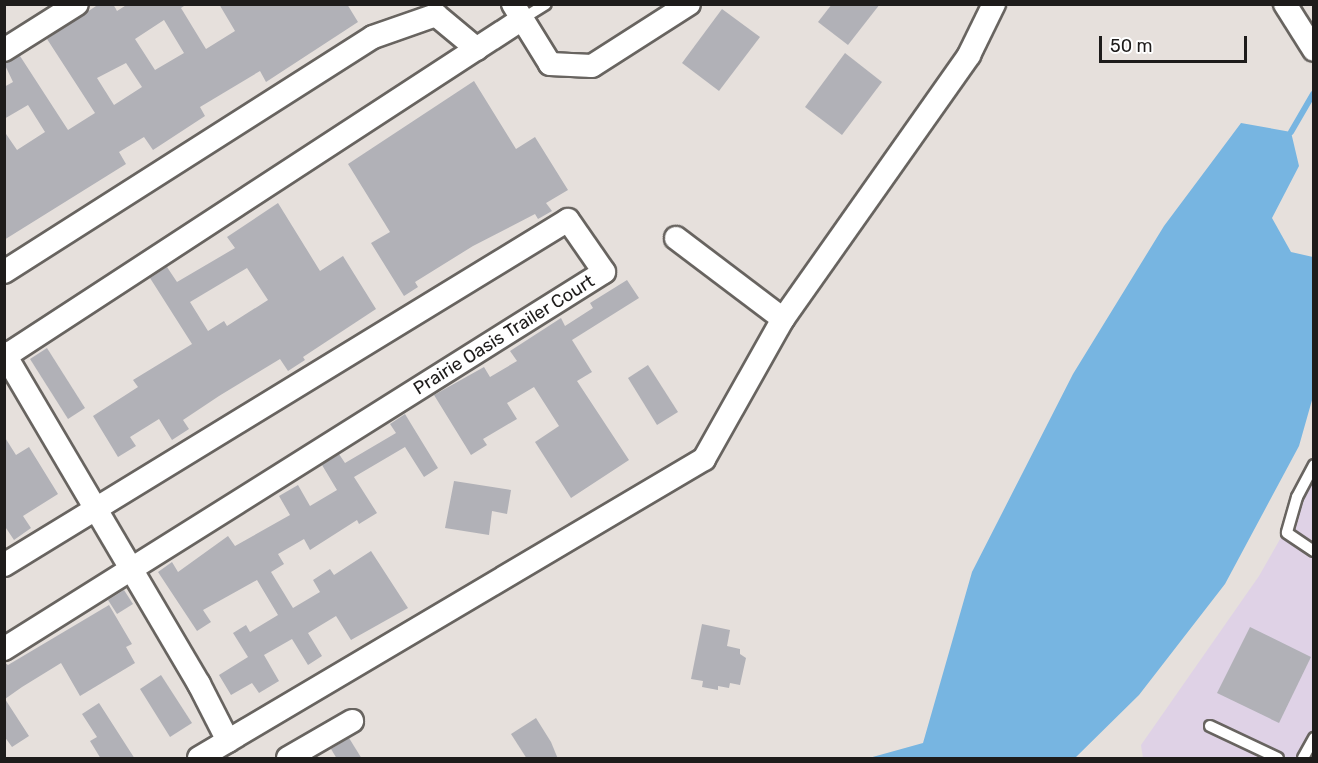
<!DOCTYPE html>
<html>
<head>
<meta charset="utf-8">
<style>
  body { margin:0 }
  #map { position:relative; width:1318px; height:763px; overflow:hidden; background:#e6e0dc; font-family:Rubik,sans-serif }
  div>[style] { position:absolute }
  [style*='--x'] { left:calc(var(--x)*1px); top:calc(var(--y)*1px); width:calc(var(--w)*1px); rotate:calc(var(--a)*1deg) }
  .commercial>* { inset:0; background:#dfd2e6 }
  .water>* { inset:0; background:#77b5e1 }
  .stream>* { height:6px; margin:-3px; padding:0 3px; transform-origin:3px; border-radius:3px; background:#77b5e1 }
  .building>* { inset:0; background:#b1b1b7 }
  .roads { filter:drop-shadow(2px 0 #686460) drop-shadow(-2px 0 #686460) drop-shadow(0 2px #686460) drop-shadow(0 -2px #686460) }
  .lane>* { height:10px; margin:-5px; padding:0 5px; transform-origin:5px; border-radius:5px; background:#fff }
  .street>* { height:22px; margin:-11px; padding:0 11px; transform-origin:11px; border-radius:11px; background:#fff }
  span { translate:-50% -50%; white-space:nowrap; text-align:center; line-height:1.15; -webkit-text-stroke:4.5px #fff; paint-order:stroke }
  .street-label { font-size:18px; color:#1e1c1b }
  .frame { position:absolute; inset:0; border:6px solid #1e1c1b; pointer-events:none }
  .scale { position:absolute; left:1099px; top:36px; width:148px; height:27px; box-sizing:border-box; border:3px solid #1e1c1b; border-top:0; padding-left:8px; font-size:18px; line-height:21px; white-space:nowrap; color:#1e1c1b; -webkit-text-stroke:4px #fff; paint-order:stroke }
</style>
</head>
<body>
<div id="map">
  <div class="commercial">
    <div style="clip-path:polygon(1313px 481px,1313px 758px,1143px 758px,1141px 745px,1259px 576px)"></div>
  </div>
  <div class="water">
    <div style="clip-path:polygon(1241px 123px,1291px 132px,1299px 166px,1272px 218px,1291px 252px,1313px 257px,1314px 393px,1299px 446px,1225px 584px,1139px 695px,1075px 758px,869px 758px,923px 743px,972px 572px,1073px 374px,1164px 226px)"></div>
  </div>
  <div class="stream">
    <div style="--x:1291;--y:132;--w:44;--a:-59.9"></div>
  </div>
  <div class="building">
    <div style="clip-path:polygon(evenodd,99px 4px,113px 4px,117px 11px,128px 4px,187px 4px,181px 8px,206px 49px,235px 31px,219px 4px,347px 4px,358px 22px,266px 82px,260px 71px,200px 107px,205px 116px,153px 150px,144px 137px,119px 152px,126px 164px,4px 240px,4px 131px,17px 150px,45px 132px,28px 105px,4px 119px,4px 87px,13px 82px,4px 63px,20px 56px,68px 130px,95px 113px,47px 39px,99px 4px,164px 20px,184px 53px,155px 70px,135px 39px,164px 20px,99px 4px,126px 63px,142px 87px,114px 105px,97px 78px,126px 63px)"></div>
    <div style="clip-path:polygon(832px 4px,880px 4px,848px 45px,818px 22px)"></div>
    <div style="clip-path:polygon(722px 9px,760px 37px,719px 91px,682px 63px)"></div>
    <div style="clip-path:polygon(845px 53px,882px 82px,842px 135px,805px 107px)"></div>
    <div style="clip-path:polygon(474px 81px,516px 149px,535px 137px,568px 190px,546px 203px,552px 211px,538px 219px,535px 214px,473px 246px,415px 282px,418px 287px,404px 296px,371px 243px,390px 232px,348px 164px)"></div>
    <div style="clip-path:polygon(evenodd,278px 203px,320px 271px,343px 256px,376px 309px,303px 357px,305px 360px,288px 371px,280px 359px,219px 396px,183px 420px,189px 429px,172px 440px,159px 419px,130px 437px,136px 446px,118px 457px,93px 416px,138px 387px,133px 380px,192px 344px,150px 278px,167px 267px,177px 282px,235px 248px,227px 237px,278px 203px,247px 268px,268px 300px,227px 326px,224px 321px,208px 331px,190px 302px,247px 268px)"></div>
    <div style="clip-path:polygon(627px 280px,639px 298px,572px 340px,592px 372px,577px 381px,629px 460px,571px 498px,535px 442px,559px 426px,534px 387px,507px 403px,517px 419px,483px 439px,487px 445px,471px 455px,434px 395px,484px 367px,490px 377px,517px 361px,510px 351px,561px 318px,565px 326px,593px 308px,590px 303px)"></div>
    <div style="clip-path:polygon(47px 348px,85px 408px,68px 419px,30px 359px)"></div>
    <div style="clip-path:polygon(648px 365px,678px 412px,657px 425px,628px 378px)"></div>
    <div style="clip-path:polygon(405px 414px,438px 468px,424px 477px,405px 447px,354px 477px,377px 513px,359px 524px,357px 520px,310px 550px,304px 539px,278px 554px,284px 564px,271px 572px,293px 608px,320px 592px,313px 580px,330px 569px,334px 575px,371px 551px,408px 608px,351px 640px,336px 616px,308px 633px,322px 656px,308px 665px,292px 639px,264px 655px,279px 681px,259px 693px,252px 683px,231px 695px,219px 675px,248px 657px,233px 633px,246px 625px,250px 632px,278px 615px,257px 580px,203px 610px,211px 622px,197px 631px,158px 572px,172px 562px,178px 572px,228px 536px,235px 546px,290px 515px,279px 496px,298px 485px,310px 506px,337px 490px,322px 465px,339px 454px,345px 463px,396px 433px,390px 424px)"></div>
    <div style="clip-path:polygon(4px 436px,16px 455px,29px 447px,58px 494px,23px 516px,31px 528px,14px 540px,4px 525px)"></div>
    <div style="clip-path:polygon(454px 481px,511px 490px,507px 514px,492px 511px,489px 535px,445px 528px)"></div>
    <div style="clip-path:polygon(124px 590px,133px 604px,117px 614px,108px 600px)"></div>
    <div style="clip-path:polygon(109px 605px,132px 644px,126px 647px,135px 663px,80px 696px,61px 663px,22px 687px,5px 699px,29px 736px,12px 747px,4px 736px,4px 662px,8px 665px)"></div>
    <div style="clip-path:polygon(702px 624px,730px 630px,727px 646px,740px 649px,740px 654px,746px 658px,740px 685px,730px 683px,729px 688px,718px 686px,718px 690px,702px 687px,703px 681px,691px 679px)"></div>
    <div style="clip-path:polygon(1250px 627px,1311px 657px,1279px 723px,1217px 693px)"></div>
    <div style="clip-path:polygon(161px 675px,192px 723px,170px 737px,140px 689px)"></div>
    <div style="clip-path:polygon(99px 703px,135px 759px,101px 759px,90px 741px,97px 737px,82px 714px)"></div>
    <div style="clip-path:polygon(536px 718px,551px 742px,558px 759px,527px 759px,511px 734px)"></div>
    <div style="clip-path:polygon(349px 738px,362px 759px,337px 759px,331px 749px)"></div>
  </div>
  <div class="roads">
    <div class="lane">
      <div style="--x:522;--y:19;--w:28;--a:-32"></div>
      <div style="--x:1314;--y:465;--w:36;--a:118"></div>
      <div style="--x:1297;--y:497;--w:37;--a:106"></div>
      <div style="--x:1287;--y:533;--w:32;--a:34"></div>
      <div style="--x:1210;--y:726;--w:75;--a:25.2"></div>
      <div style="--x:1303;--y:758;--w:23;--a:-61"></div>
    </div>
    <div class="street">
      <div style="--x:513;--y:4;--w:70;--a:58.3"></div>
      <div style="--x:550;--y:64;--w:42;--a:2.7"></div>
      <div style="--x:592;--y:66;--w:115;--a:-32.6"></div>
      <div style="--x:1285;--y:4;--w:54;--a:57.8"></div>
      <div style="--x:4;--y:50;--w:86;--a:-32.2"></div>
      <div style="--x:676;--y:238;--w:134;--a:37.1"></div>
      <div style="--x:4;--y:272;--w:437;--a:-32.5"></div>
      <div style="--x:373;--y:37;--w:67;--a:-19.2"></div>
      <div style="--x:436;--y:15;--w:53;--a:39.7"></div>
      <div style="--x:4;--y:353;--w:384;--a:59.5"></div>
      <div style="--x:199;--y:684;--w:64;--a:63"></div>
      <div style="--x:4;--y:357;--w:619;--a:-33.12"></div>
      <div style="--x:4;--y:565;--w:661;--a:-31.45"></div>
      <div style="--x:568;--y:220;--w:63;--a:55.3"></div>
      <div style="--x:604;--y:272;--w:709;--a:147.86"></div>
      <div style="--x:199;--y:758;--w:587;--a:-30.63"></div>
      <div style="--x:704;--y:459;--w:161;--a:-60.6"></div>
      <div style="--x:783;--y:319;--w:323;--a:-54.8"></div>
      <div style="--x:969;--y:55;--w:57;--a:-63.9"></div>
      <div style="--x:288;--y:758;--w:74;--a:-30"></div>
    </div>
  </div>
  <div class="street-label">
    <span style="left:504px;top:335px;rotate:-32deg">Prairie Oasis Trailer Court</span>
  </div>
  <div class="frame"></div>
  <div class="scale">50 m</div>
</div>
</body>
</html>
